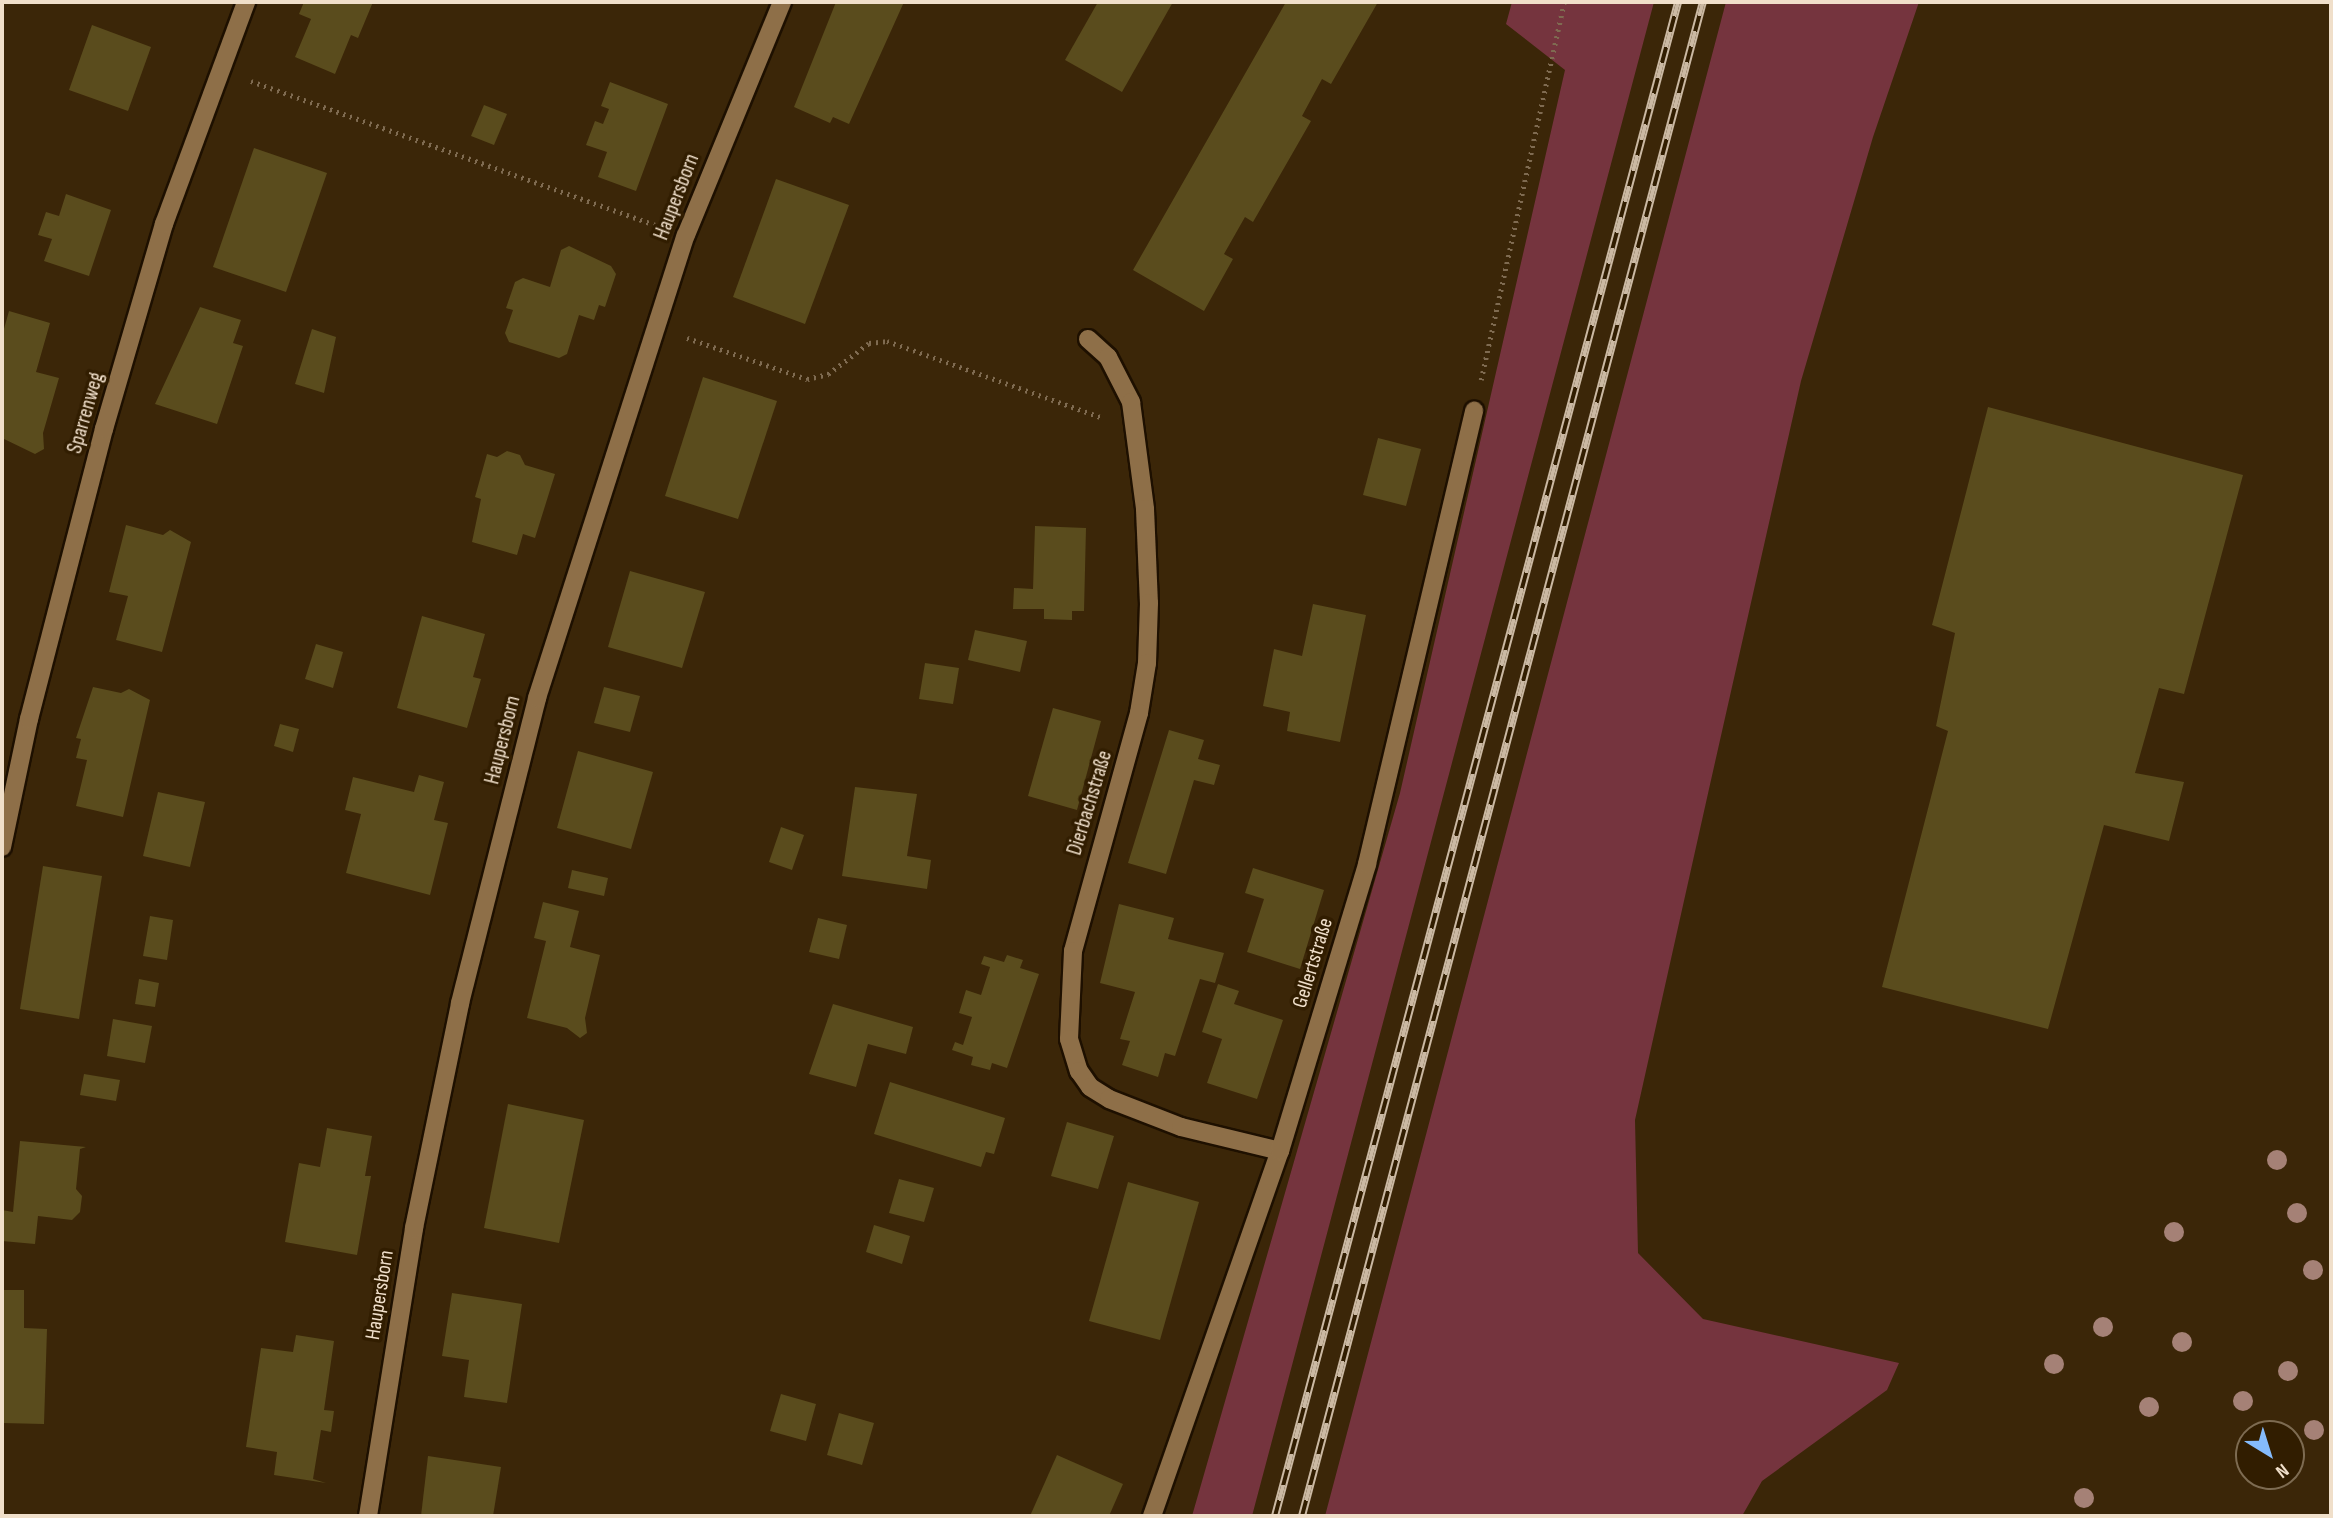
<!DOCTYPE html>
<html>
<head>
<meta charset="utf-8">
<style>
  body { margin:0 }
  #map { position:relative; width:2333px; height:1518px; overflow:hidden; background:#3b2608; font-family:"Sofia Sans Condensed",sans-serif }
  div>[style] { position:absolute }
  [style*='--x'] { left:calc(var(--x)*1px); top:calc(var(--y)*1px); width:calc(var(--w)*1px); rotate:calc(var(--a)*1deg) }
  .green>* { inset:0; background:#75343e }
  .building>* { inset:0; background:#5a4c1d }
  .path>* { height:4.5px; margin-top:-2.25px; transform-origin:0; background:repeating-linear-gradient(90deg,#7f6b51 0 2px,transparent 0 7px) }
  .roads { filter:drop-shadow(2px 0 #1e1000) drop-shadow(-2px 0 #1e1000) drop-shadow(0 2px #1e1000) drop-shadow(0 -2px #1e1000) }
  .minor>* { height:18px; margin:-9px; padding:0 9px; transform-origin:9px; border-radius:9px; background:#8e6f48 }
  .rail>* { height:8px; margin-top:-4px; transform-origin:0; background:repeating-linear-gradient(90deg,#311d00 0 16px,#cbb9a3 0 32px); box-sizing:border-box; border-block:2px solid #cbb9a3 }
  .trees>* { width:20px; height:20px; margin:-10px; border-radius:50%; background:#a58176 }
  span { translate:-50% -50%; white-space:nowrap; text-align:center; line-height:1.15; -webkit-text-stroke:7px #311d00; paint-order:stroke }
  .street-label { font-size:21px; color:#f0dfca }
  .frame { position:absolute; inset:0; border:4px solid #f0dfca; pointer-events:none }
  .north { position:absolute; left:2235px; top:1420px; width:70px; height:70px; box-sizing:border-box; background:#311d00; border:2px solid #7d6b51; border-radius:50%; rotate:142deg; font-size:19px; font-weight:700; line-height:28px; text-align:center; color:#f0dfca }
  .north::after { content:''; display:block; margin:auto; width:24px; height:32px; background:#85bbfb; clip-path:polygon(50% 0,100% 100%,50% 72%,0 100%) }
</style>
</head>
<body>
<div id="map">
  <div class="green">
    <div style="clip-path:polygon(1512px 2px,1654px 2px,1252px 1516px,1192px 1516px,1400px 793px,1565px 70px,1506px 24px)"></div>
    <div style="clip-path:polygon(1726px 2px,1919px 2px,1873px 137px,1801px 381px,1709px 789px,1635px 1120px,1638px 1253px,1703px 1319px,1899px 1363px,1887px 1390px,1762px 1481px,1742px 1516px,1325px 1516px)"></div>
  </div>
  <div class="building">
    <div style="clip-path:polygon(304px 2px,373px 2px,358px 38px,351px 35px,335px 74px,295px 57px,311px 19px,299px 14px)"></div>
    <div style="clip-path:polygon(836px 2px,904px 2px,849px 124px,833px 117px,830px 123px,794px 107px)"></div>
    <div style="clip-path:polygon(1098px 2px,1173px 2px,1122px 92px,1065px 60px)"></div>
    <div style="clip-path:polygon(1286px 2px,1378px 2px,1331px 84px,1322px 79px,1302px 116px,1311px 121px,1253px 222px,1245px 217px,1224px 254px,1233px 259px,1204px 311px,1133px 270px)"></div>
    <div style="clip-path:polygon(92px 25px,151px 47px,128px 111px,69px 90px)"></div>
    <div style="clip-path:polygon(610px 82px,668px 104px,636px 191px,598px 177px,607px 152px,586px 145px,595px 121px,603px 124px,609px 109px,601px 106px)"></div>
    <div style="clip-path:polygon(484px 105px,507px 114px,494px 145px,471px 136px)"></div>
    <div style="clip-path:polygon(254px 148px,327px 173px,286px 292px,213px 267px)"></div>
    <div style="clip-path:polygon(776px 179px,849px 205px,805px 324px,733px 297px)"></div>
    <div style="clip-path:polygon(66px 194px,111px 210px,89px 276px,44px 261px,52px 239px,38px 235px,46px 212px,59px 216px)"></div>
    <div style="clip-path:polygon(569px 246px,611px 266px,616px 274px,605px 307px,599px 305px,594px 320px,579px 315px,567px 354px,559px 358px,509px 342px,505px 333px,513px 310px,506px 308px,515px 282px,523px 278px,550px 287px,561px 250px)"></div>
    <div style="clip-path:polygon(200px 307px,241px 320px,233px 343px,243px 346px,217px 424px,155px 404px)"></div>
    <div style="clip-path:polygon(9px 311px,50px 323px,36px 372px,59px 378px,43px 433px,44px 449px,35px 454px,2px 438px,2px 336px)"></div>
    <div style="clip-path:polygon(312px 329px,336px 337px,324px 393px,295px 384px)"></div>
    <div style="clip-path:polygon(703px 377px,777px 401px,738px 519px,665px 496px)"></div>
    <div style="clip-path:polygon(1988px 407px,2243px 475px,2184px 694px,2159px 688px,2135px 773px,2184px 782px,2169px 841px,2104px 825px,2048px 1029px,1882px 987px,1948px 731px,1936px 726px,1955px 633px,1932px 625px)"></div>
    <div style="clip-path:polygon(1378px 438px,1421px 449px,1406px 506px,1363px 495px)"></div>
    <div style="clip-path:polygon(507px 451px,520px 455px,525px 465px,555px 474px,535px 538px,523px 534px,517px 555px,472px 542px,481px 499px,475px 497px,487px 454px,497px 457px)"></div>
    <div style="clip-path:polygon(126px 525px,163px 535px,170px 530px,191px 542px,162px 652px,116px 640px,128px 596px,109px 592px)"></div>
    <div style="clip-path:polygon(1035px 526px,1086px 528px,1084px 611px,1072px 611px,1072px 620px,1044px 619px,1044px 609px,1013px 609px,1014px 588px,1033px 589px)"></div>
    <div style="clip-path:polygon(630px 571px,705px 592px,682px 668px,608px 647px)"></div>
    <div style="clip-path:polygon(1313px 604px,1366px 615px,1340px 742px,1287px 731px,1290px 712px,1263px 706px,1274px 649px,1302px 656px)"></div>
    <div style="clip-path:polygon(422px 616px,485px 634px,473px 677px,481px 679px,467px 728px,397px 708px)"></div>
    <div style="clip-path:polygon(975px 630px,1027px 641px,1020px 672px,968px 660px)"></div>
    <div style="clip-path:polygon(316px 644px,343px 652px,333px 688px,305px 679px)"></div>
    <div style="clip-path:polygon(925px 663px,959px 668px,953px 704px,919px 699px)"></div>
    <div style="clip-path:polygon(93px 687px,121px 693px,129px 689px,150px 700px,123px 817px,76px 806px,87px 760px,76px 758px,81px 739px,76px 738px)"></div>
    <div style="clip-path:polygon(604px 687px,640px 696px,630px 732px,594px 723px)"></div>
    <div style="clip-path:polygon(1053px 708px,1101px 721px,1077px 810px,1028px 796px)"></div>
    <div style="clip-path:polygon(280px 724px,299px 729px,293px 752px,274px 746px)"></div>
    <div style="clip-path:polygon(1169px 730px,1204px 740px,1198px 759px,1220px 765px,1214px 785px,1194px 780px,1166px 874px,1128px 863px)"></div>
    <div style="clip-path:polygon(578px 751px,653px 772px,631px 849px,557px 828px)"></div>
    <div style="clip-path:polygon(419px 775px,444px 782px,434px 820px,448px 823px,430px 895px,346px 873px,361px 814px,345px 810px,353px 777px,414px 792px)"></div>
    <div style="clip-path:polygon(855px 787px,917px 794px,907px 856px,931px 860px,927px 889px,842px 876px)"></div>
    <div style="clip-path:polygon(158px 792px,205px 802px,190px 867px,143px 856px)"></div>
    <div style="clip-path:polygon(781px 827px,804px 835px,792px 870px,769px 862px)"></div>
    <div style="clip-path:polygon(43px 866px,102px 876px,79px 1019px,20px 1009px)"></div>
    <div style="clip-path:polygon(1253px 868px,1324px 890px,1300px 969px,1247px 952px,1264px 899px,1245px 893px)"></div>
    <div style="clip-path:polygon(572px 870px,608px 878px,604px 896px,568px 888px)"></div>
    <div style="clip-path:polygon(543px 902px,579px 911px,570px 947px,600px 955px,585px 1018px,587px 1033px,580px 1038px,567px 1028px,527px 1018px,546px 941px,534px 938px)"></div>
    <div style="clip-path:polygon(1119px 904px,1174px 918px,1168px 939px,1224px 953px,1215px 983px,1200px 979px,1175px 1056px,1165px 1053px,1158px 1077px,1122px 1065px,1130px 1041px,1120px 1039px,1135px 992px,1100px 983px)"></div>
    <div style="clip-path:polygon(150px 916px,173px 920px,167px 960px,143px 956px)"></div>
    <div style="clip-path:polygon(818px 918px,847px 925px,839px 959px,809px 952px)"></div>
    <div style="clip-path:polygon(1007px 955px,1023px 960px,1020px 968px,1039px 974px,1007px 1068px,992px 1063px,990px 1070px,971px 1065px,973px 1057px,952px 1050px,955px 1042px,963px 1045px,972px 1017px,959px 1013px,966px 990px,981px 995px,990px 967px,981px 964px,984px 956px,1004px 962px)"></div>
    <div style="clip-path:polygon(139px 979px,159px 983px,155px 1007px,135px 1004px)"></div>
    <div style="clip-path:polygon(1218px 984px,1239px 991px,1234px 1004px,1283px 1020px,1257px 1099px,1207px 1083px,1222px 1039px,1202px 1032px)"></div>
    <div style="clip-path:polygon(833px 1004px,913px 1027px,906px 1054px,868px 1044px,856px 1087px,809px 1074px)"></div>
    <div style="clip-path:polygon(113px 1019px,152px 1026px,145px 1063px,107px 1056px)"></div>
    <div style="clip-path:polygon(84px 1074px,120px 1080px,116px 1101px,80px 1095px)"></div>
    <div style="clip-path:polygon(890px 1082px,1005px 1118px,994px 1154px,986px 1152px,981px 1167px,874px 1134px)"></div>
    <div style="clip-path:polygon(508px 1104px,584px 1120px,559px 1243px,484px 1228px)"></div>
    <div style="clip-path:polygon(1067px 1122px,1114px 1136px,1098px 1189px,1051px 1176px)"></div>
    <div style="clip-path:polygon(327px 1128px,372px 1136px,365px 1176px,371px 1176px,357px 1255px,285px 1242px,299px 1163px,320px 1167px)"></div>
    <div style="clip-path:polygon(20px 1141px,86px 1147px,80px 1149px,76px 1189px,82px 1196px,80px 1212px,72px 1220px,38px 1216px,35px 1244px,2px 1241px,2px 1210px,13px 1212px)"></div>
    <div style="clip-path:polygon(899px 1179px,934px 1188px,924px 1222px,889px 1213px)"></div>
    <div style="clip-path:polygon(1128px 1182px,1199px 1202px,1160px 1340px,1089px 1321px)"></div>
    <div style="clip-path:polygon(874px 1225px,910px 1236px,902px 1264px,866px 1252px)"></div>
    <div style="clip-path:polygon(2px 1290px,24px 1290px,24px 1328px,47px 1329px,44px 1424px,2px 1423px)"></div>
    <div style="clip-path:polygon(452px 1293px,522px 1304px,507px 1403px,464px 1397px,469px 1360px,442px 1356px)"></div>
    <div style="clip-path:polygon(296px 1335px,334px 1341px,324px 1410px,334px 1411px,331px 1432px,321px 1430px,313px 1479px,326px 1483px,274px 1475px,277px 1452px,246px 1447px,261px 1348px,293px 1352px)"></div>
    <div style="clip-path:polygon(781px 1394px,816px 1404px,806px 1441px,770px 1431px)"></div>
    <div style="clip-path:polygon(839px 1413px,874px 1423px,862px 1465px,827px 1455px)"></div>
    <div style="clip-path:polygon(1057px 1455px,1123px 1484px,1109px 1516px,1030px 1516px)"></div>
    <div style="clip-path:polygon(428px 1456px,501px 1467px,493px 1516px,421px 1516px)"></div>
  </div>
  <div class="path">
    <div style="--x:251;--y:81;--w:429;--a:19.6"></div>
    <div style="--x:687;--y:338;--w:127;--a:18.9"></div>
    <div style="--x:807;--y:379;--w:22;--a:-13"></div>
    <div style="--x:828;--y:374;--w:51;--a:-37.1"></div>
    <div style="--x:869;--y:343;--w:18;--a:-6"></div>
    <div style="--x:887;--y:341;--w:227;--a:19.6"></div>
    <div style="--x:1481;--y:380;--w:387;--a:-77.6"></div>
  </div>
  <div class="roads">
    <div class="minor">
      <div style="--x:1088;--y:339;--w:27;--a:42"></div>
      <div style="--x:1108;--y:357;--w:51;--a:62.9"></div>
      <div style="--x:1131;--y:402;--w:108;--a:82.5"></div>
      <div style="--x:1145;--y:509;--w:94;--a:87.6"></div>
      <div style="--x:1149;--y:603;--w:60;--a:91.9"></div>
      <div style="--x:1147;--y:663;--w:51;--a:99.1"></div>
      <div style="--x:1139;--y:713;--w:247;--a:105.5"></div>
      <div style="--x:1073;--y:951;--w:88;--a:92.6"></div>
      <div style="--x:1069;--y:1039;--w:34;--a:73"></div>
      <div style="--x:1079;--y:1071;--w:19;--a:55"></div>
      <div style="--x:1090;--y:1087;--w:22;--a:32"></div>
      <div style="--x:1109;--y:1099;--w:77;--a:21.3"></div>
      <div style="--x:1181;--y:1127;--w:102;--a:13.6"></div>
      <div style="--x:2;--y:847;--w:131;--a:-78.1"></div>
      <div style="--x:29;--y:719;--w:300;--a:-75.5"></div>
      <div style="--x:104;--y:429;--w:214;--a:-73.7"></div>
      <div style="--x:164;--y:224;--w:237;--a:-69.7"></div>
      <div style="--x:368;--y:1516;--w:292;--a:-80.9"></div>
      <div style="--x:414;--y:1228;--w:230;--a:-78.4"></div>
      <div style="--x:460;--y:1003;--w:315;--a:-75.8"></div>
      <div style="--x:537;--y:698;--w:486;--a:-72.2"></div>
      <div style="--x:686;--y:235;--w:252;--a:-67.6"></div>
      <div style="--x:1152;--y:1516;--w:387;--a:-70.7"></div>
      <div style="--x:1280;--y:1151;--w:300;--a:-73.1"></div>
      <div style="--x:1367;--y:864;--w:466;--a:-76.7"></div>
    </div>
  </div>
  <div class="rail">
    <div style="--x:1275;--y:1516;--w:1567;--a:-75.09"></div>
    <div style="--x:1302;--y:1516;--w:1566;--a:-75.17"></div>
  </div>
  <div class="trees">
    <div style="left:2277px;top:1160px"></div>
    <div style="left:2297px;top:1213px"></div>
    <div style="left:2174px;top:1232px"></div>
    <div style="left:2313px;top:1270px"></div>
    <div style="left:2103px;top:1327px"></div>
    <div style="left:2182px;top:1342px"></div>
    <div style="left:2054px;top:1364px"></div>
    <div style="left:2288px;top:1371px"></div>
    <div style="left:2243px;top:1401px"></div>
    <div style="left:2149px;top:1407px"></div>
    <div style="left:2314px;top:1430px"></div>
    <div style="left:2084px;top:1498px"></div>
  </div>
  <div class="street-label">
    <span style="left:677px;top:197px;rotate:-69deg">Haupersborn</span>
    <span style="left:86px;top:413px;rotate:-74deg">Sparrenweg</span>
    <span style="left:503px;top:740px;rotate:-76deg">Haupersborn</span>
    <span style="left:1090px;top:803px;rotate:-73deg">Dierbachstraße</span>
    <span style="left:1313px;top:963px;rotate:-73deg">Gellertstraße</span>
    <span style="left:380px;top:1295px;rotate:-81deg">Haupersborn</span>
  </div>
  <div class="frame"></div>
  <div class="north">N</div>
</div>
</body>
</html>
